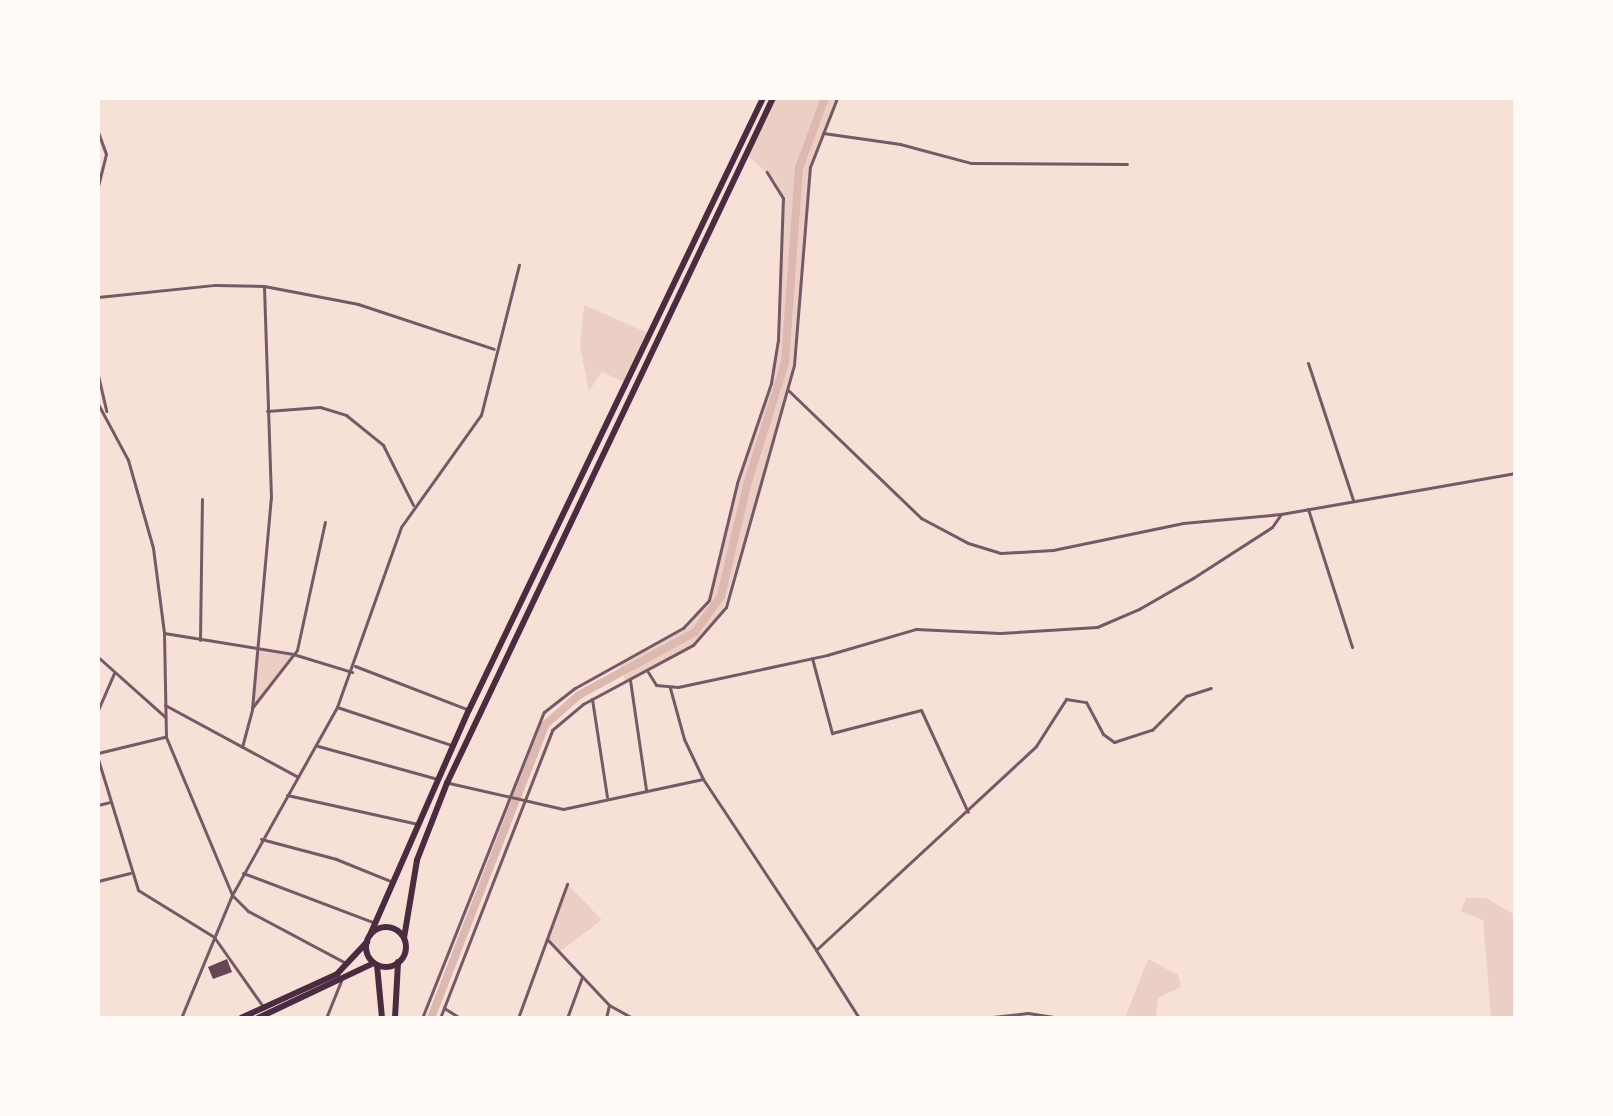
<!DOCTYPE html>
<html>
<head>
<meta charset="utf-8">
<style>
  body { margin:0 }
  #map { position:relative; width:1613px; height:1116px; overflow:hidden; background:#f7e1d7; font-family:"Noto Serif",serif }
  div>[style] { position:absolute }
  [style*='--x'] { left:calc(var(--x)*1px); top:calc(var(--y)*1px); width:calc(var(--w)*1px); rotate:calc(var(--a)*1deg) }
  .green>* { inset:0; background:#ebcfc5 }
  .canal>* { height:8px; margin:-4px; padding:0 4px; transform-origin:4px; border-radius:4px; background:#dcb8b0 }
  .building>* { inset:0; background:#644757 }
  .minor>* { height:3px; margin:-1.5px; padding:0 1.5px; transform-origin:1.5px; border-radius:1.5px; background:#755966 }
  .trunk>* { height:6px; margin:-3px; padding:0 3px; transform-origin:3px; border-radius:3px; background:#4a2c40 }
  .trunk>.ring { margin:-3px; padding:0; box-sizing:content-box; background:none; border:6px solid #4a2c40; border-radius:50% }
  span { translate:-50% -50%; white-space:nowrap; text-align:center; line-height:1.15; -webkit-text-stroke:8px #fffaf5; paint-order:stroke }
  .frame { position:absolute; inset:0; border:100px solid #fffaf5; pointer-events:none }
</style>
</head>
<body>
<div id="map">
  <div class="green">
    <div style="clip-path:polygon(773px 98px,837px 98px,810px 167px,798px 341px,788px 390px,721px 616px,693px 645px,626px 682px,619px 665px,683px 629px,706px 606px,737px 483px,771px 383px,778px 340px,783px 198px,776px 181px,746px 154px)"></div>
    <div style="clip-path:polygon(584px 305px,650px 334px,627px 383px,602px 372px,589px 391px,580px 347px)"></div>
    <div style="clip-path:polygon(256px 650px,293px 654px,252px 709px)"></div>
    <div style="clip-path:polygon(567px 884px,602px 920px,559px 952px,547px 939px)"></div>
    <div style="clip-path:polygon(1466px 898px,1486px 898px,1515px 915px,1515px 1018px,1491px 1018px,1483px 920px,1461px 911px)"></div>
    <div style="clip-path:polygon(1148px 959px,1178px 975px,1181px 987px,1158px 998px,1156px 1018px,1125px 1018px)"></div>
  </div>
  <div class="canal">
    <div style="--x:431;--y:1018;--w:314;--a:-68.7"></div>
    <div style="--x:545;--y:725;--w:45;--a:-41.4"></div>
    <div style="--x:579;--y:695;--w:132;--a:-28.5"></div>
    <div style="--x:695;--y:632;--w:44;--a:-54.2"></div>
    <div style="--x:721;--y:596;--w:114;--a:-76.8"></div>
    <div style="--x:747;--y:485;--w:128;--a:-72.7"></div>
    <div style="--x:785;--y:363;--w:196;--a:-85.9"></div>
    <div style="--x:799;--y:168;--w:75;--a:-69.6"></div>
  </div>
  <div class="building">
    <div style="clip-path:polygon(227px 959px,232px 972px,213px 979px,208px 967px)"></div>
  </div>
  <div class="minor">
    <div style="--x:98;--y:132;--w:23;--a:70"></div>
    <div style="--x:106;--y:154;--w:32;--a:104"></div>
    <div style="--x:823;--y:133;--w:78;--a:8.1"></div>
    <div style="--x:900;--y:144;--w:73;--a:15"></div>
    <div style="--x:971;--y:163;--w:156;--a:0.4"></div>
    <div style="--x:98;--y:297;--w:118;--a:-5.9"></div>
    <div style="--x:215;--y:285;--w:49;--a:1.2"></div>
    <div style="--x:264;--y:286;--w:96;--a:10.8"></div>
    <div style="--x:358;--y:304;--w:143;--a:18.3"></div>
    <div style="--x:1308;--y:363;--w:144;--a:71.8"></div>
    <div style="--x:98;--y:375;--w:37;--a:77"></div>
    <div style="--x:788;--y:390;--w:185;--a:43.9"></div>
    <div style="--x:921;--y:518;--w:53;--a:28"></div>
    <div style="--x:968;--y:543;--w:34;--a:17"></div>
    <div style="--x:1001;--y:553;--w:52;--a:-3.3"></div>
    <div style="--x:1053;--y:550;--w:133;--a:-11.7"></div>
    <div style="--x:1183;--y:523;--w:98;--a:-5.2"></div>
    <div style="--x:1281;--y:514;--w:238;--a:-9.9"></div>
    <div style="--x:98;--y:404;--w:64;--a:61.8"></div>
    <div style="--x:128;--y:460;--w:91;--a:74.1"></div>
    <div style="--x:153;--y:548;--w:86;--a:82.6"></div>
    <div style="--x:164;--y:633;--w:104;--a:88.9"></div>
    <div style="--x:166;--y:737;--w:171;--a:67.3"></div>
    <div style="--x:232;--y:895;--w:23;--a:45"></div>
    <div style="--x:248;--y:911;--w:111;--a:28"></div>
    <div style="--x:267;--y:411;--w:53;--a:-4.3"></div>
    <div style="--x:320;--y:407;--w:27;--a:17"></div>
    <div style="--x:346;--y:415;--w:48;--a:39"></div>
    <div style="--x:383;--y:445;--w:67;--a:63.4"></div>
    <div style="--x:1308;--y:509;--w:145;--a:72.3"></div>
    <div style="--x:164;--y:633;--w:131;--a:9.2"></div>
    <div style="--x:293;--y:654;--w:62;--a:17"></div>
    <div style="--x:200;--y:640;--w:141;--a:-89.2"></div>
    <div style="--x:98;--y:657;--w:90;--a:41.8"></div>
    <div style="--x:812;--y:658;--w:78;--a:75.1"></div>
    <div style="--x:832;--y:733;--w:92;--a:-14.5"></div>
    <div style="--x:921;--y:710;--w:112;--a:65.3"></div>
    <div style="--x:355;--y:666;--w:122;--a:21.1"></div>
    <div style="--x:648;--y:672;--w:15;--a:58"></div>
    <div style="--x:656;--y:685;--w:22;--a:5"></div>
    <div style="--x:678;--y:687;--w:152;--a:-12.1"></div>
    <div style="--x:827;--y:655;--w:93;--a:-16.3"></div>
    <div style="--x:916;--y:629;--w:84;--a:2.7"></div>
    <div style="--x:1000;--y:633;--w:97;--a:-3.5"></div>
    <div style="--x:1097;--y:627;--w:46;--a:-23.2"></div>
    <div style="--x:1139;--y:609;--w:62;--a:-29.9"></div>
    <div style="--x:1193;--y:578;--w:94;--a:-32.8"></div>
    <div style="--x:1272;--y:527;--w:16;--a:-55"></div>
    <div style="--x:630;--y:680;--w:111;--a:81.7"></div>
    <div style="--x:670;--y:688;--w:53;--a:74.6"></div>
    <div style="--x:684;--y:739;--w:44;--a:64.6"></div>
    <div style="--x:703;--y:779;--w:205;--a:56.5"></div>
    <div style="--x:816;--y:950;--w:300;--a:-42.8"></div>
    <div style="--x:1036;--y:746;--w:56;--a:-57.4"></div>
    <div style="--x:1066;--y:699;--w:20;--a:9"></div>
    <div style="--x:1086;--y:702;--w:36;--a:62"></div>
    <div style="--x:1103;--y:734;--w:14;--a:36"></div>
    <div style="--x:1114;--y:742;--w:40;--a:-18"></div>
    <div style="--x:1152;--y:730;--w:48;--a:-45"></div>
    <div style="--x:1186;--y:696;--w:26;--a:-18"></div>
    <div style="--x:592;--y:699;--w:99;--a:81.3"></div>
    <div style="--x:165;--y:705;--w:151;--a:28.4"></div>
    <div style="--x:337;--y:707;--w:120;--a:18.4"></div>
    <div style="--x:252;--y:708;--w:73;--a:-52.2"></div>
    <div style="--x:297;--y:650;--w:131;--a:-77.7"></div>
    <div style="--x:98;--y:710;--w:40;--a:-66.6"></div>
    <div style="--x:318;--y:746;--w:124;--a:15.4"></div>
    <div style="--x:242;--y:747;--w:39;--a:-75"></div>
    <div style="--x:252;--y:709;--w:212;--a:-84.9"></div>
    <div style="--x:271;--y:498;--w:212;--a:-91.9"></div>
    <div style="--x:98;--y:753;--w:68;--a:-13.6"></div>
    <div style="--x:98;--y:759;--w:137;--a:73"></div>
    <div style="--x:138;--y:890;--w:89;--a:31.7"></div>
    <div style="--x:214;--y:937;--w:87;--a:54.8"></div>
    <div style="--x:449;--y:783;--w:117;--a:12.8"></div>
    <div style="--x:563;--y:809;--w:143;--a:-12.1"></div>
    <div style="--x:287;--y:795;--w:134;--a:12.5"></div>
    <div style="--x:98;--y:805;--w:12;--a:-14"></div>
    <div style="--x:261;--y:839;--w:78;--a:14.9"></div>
    <div style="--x:336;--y:859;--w:61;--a:22"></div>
    <div style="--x:243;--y:873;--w:141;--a:20.7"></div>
    <div style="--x:98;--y:881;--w:33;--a:-14"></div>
    <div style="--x:547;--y:939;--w:91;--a:46.8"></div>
    <div style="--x:609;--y:1005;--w:26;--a:29"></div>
    <div style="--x:816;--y:950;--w:80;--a:57.7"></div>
    <div style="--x:444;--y:1008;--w:19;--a:32"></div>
    <div style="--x:181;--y:1018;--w:133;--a:-67.5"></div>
    <div style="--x:232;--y:895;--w:215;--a:-60.8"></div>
    <div style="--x:337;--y:707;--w:191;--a:-70.4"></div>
    <div style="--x:401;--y:527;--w:138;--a:-54.5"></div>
    <div style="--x:481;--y:415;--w:155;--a:-75.8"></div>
    <div style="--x:326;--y:1018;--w:40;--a:-68"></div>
    <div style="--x:422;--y:1018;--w:329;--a:-68.3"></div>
    <div style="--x:544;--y:712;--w:39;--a:-38"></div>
    <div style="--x:575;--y:688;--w:124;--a:-29.1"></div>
    <div style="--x:683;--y:628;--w:38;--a:-47"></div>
    <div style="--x:709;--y:600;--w:120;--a:-76.5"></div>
    <div style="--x:737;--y:483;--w:106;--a:-71.2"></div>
    <div style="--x:771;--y:383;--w:44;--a:-80.8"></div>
    <div style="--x:778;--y:340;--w:142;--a:-88"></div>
    <div style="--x:783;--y:198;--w:31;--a:-122"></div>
    <div style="--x:440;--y:1018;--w:309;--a:-68.7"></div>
    <div style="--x:552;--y:730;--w:40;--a:-40"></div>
    <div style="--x:583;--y:704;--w:125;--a:-28.2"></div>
    <div style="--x:693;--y:645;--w:50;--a:-49"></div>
    <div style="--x:726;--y:607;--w:251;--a:-74.3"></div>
    <div style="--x:794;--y:365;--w:199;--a:-85.4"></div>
    <div style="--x:810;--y:167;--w:74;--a:-68.6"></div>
    <div style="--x:518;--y:1018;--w:143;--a:-69.9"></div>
    <div style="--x:567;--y:1018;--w:44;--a:-69.9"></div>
    <div style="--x:606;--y:1018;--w:13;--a:-77"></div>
    <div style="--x:983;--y:1018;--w:45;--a:-6.3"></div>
    <div style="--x:1028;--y:1013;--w:31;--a:9"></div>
  </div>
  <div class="trunk">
    <div class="ring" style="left:366px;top:927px;width:34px;height:34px"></div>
    <div style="--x:370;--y:935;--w:246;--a:-66.3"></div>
    <div style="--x:469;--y:710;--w:679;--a:-64.34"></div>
    <div style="--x:404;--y:938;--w:79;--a:-80.5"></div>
    <div style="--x:417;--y:860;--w:83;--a:-68.7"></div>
    <div style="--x:447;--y:783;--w:759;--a:-64.55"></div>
    <div style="--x:377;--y:965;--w:53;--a:84.6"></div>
    <div style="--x:241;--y:1018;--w:106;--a:-24.6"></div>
    <div style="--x:337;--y:974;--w:44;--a:-46.8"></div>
    <div style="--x:258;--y:1018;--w:128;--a:-25.4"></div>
    <div style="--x:395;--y:1018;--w:56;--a:-86.9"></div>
  </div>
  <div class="frame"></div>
</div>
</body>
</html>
